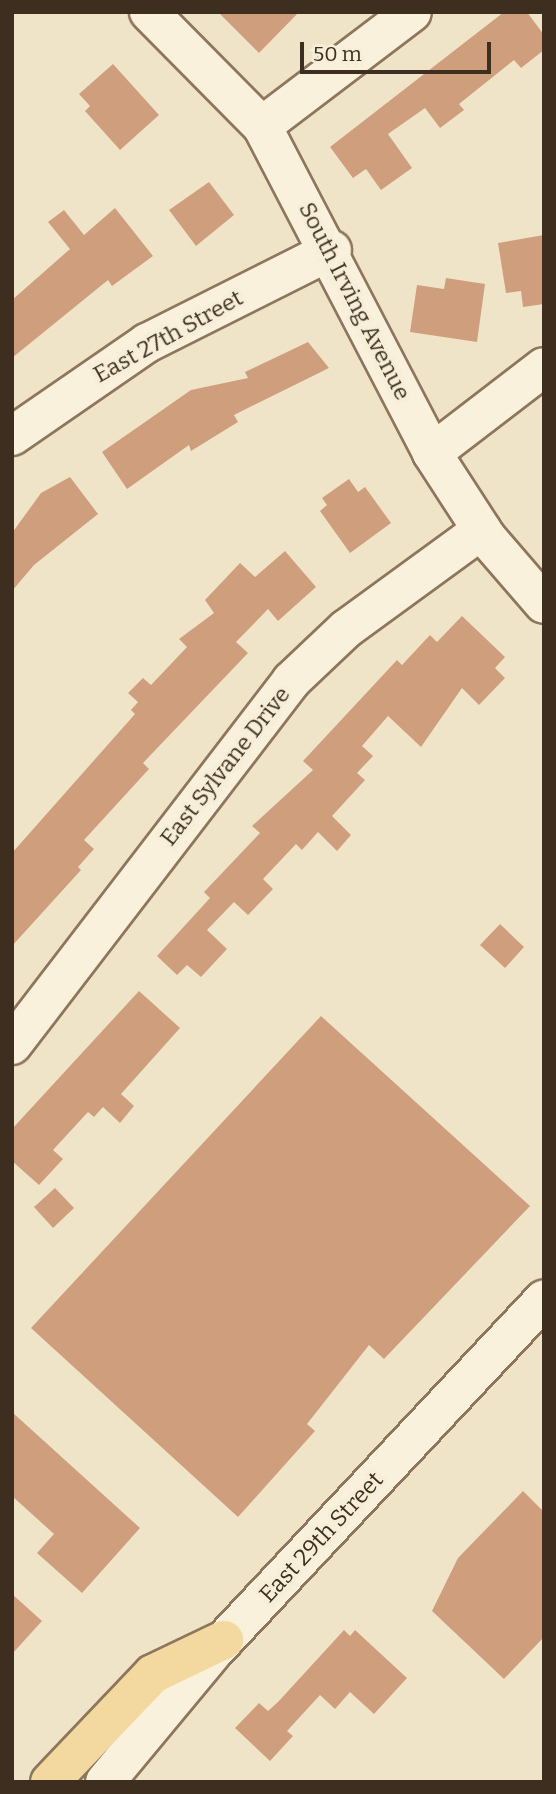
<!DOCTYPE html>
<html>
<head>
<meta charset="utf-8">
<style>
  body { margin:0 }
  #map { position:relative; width:556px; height:1794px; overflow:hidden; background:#f0e4c8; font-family:Bitter,serif }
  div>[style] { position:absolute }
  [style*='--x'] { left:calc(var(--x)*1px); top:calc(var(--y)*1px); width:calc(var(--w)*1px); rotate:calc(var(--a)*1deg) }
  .building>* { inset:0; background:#cf9f7d }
  .roads { filter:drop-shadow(2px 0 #8d765c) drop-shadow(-2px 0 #8d765c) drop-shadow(0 2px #8d765c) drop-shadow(0 -2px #8d765c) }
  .minor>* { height:38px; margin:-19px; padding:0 19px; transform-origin:19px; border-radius:19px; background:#faf1dc }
  .major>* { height:38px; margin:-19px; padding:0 19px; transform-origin:19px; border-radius:19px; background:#f3d9a0 }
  span { translate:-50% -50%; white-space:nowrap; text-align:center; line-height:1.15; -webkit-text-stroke:7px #f7eed8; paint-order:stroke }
  .street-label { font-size:23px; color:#3d2e20 }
  .frame { position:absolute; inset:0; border:14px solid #3d2e20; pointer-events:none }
  .scale { position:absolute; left:300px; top:42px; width:191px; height:32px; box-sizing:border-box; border:4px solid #3d2e20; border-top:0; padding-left:9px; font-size:21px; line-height:24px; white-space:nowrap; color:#3d2e20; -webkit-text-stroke:5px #f7eed8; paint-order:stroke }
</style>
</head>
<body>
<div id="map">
  <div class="building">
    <div style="clip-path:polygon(218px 12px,299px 12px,259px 53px)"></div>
    <div style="clip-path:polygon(504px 12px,527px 12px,544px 35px,544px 50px,521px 68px,514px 60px,459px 104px,464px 110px,440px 128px,425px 108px,388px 134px,412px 168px,381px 190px,366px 169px,353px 178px,330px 147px)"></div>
    <div style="clip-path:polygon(113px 64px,159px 115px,120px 150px,85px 111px,90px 106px,79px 94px)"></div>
    <div style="clip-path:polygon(209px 182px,234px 215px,196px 246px,169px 210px)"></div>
    <div style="clip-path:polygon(115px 208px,153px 256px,112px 286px,108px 280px,12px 358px,12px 300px,70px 249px,48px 222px,64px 210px,84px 235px)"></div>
    <div style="clip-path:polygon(544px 235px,544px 304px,523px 307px,521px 291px,506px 293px,498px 243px)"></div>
    <div style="clip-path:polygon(446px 278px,485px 284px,477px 342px,410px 332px,417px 285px,444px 289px)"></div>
    <div style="clip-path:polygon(308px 342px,329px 368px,234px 415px,238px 422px,191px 451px,189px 445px,127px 489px,102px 452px,191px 390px,248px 378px,245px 372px)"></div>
    <div style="clip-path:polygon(70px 477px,98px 514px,34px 565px,12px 591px,12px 533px,41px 493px)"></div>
    <div style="clip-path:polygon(349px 479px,358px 492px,365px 487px,391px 523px,350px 553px,320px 511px,327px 505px,322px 498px)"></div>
    <div style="clip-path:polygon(285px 551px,316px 587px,278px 621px,268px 609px,236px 642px,248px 653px,143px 763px,149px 769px,84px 840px,94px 849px,78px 867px,81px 870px,12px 946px,12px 853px,135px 714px,131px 710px,138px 702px,128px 693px,143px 678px,151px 685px,187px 647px,179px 639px,214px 613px,205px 600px,240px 563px,255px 577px)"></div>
    <div style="clip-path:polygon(462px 616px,505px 657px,495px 668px,505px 678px,479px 705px,462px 688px,421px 747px,388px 716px,362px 746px,373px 756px,357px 773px,365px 780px,332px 816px,351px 835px,337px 851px,318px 832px,302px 850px,296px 844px,263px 879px,273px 889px,248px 915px,234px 902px,207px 930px,227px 949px,201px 977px,187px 965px,177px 975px,157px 956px,210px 898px,204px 892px,260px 833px,252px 826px,313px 770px,303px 761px,397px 660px,402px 665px,430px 635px,437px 642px)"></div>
    <div style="clip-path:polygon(500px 924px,524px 947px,505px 968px,480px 945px)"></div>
    <div style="clip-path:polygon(139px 991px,180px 1028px,121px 1094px,134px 1106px,120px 1123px,103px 1107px,94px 1117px,88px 1112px,53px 1150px,63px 1159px,39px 1185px,12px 1161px,12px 1129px)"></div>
    <div style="clip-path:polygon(321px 1016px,530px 1206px,384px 1359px,369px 1345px,307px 1424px,315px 1431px,238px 1517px,31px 1328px)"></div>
    <div style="clip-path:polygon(55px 1188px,74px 1208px,53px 1228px,34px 1207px)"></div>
    <div style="clip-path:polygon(12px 1412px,140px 1528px,82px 1593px,37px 1553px,54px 1534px,12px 1496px)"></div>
    <div style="clip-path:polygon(523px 1491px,544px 1512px,544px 1637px,504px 1679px,432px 1611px,458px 1558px)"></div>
    <div style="clip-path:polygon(12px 1594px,42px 1621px,12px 1654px)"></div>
    <div style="clip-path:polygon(344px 1630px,350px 1636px,355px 1630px,407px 1678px,374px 1714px,350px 1692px,335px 1709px,320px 1695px,287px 1731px,293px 1736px,270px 1761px,235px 1728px,259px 1703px,268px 1711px,278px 1702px)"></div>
  </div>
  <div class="roads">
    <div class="minor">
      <div style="--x:149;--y:12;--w:161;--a:45.3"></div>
      <div style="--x:262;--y:126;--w:369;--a:62.5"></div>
      <div style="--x:432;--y:453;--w:101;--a:57.1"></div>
      <div style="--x:487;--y:538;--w:87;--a:49.2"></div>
      <div style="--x:262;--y:126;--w:188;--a:-37.2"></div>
      <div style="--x:12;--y:436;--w:164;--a:-34.6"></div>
      <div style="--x:147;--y:343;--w:207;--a:-26.7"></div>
      <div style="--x:432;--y:453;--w:141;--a:-37.5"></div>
      <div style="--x:12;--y:1045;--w:459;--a:-52.5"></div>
      <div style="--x:291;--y:681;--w:76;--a:-43.4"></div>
      <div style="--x:346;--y:629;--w:168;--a:-36.1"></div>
      <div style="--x:105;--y:1782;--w:168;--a:-50.3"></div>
      <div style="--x:212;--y:1653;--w:485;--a:-46.8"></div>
    </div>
    <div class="major">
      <div style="--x:50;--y:1782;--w:149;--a:-46.4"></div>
      <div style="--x:153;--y:1674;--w:79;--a:-25.6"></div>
    </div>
  </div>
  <div class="street-label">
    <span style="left:355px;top:301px;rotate:63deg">South Irving Avenue</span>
    <span style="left:168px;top:336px;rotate:-29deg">East 27th Street</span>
    <span style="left:225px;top:766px;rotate:-52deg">East Sylvane Drive</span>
    <span style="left:321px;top:1537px;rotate:-47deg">East 29th Street</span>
  </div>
  <div class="frame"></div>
  <div class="scale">50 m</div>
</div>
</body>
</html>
